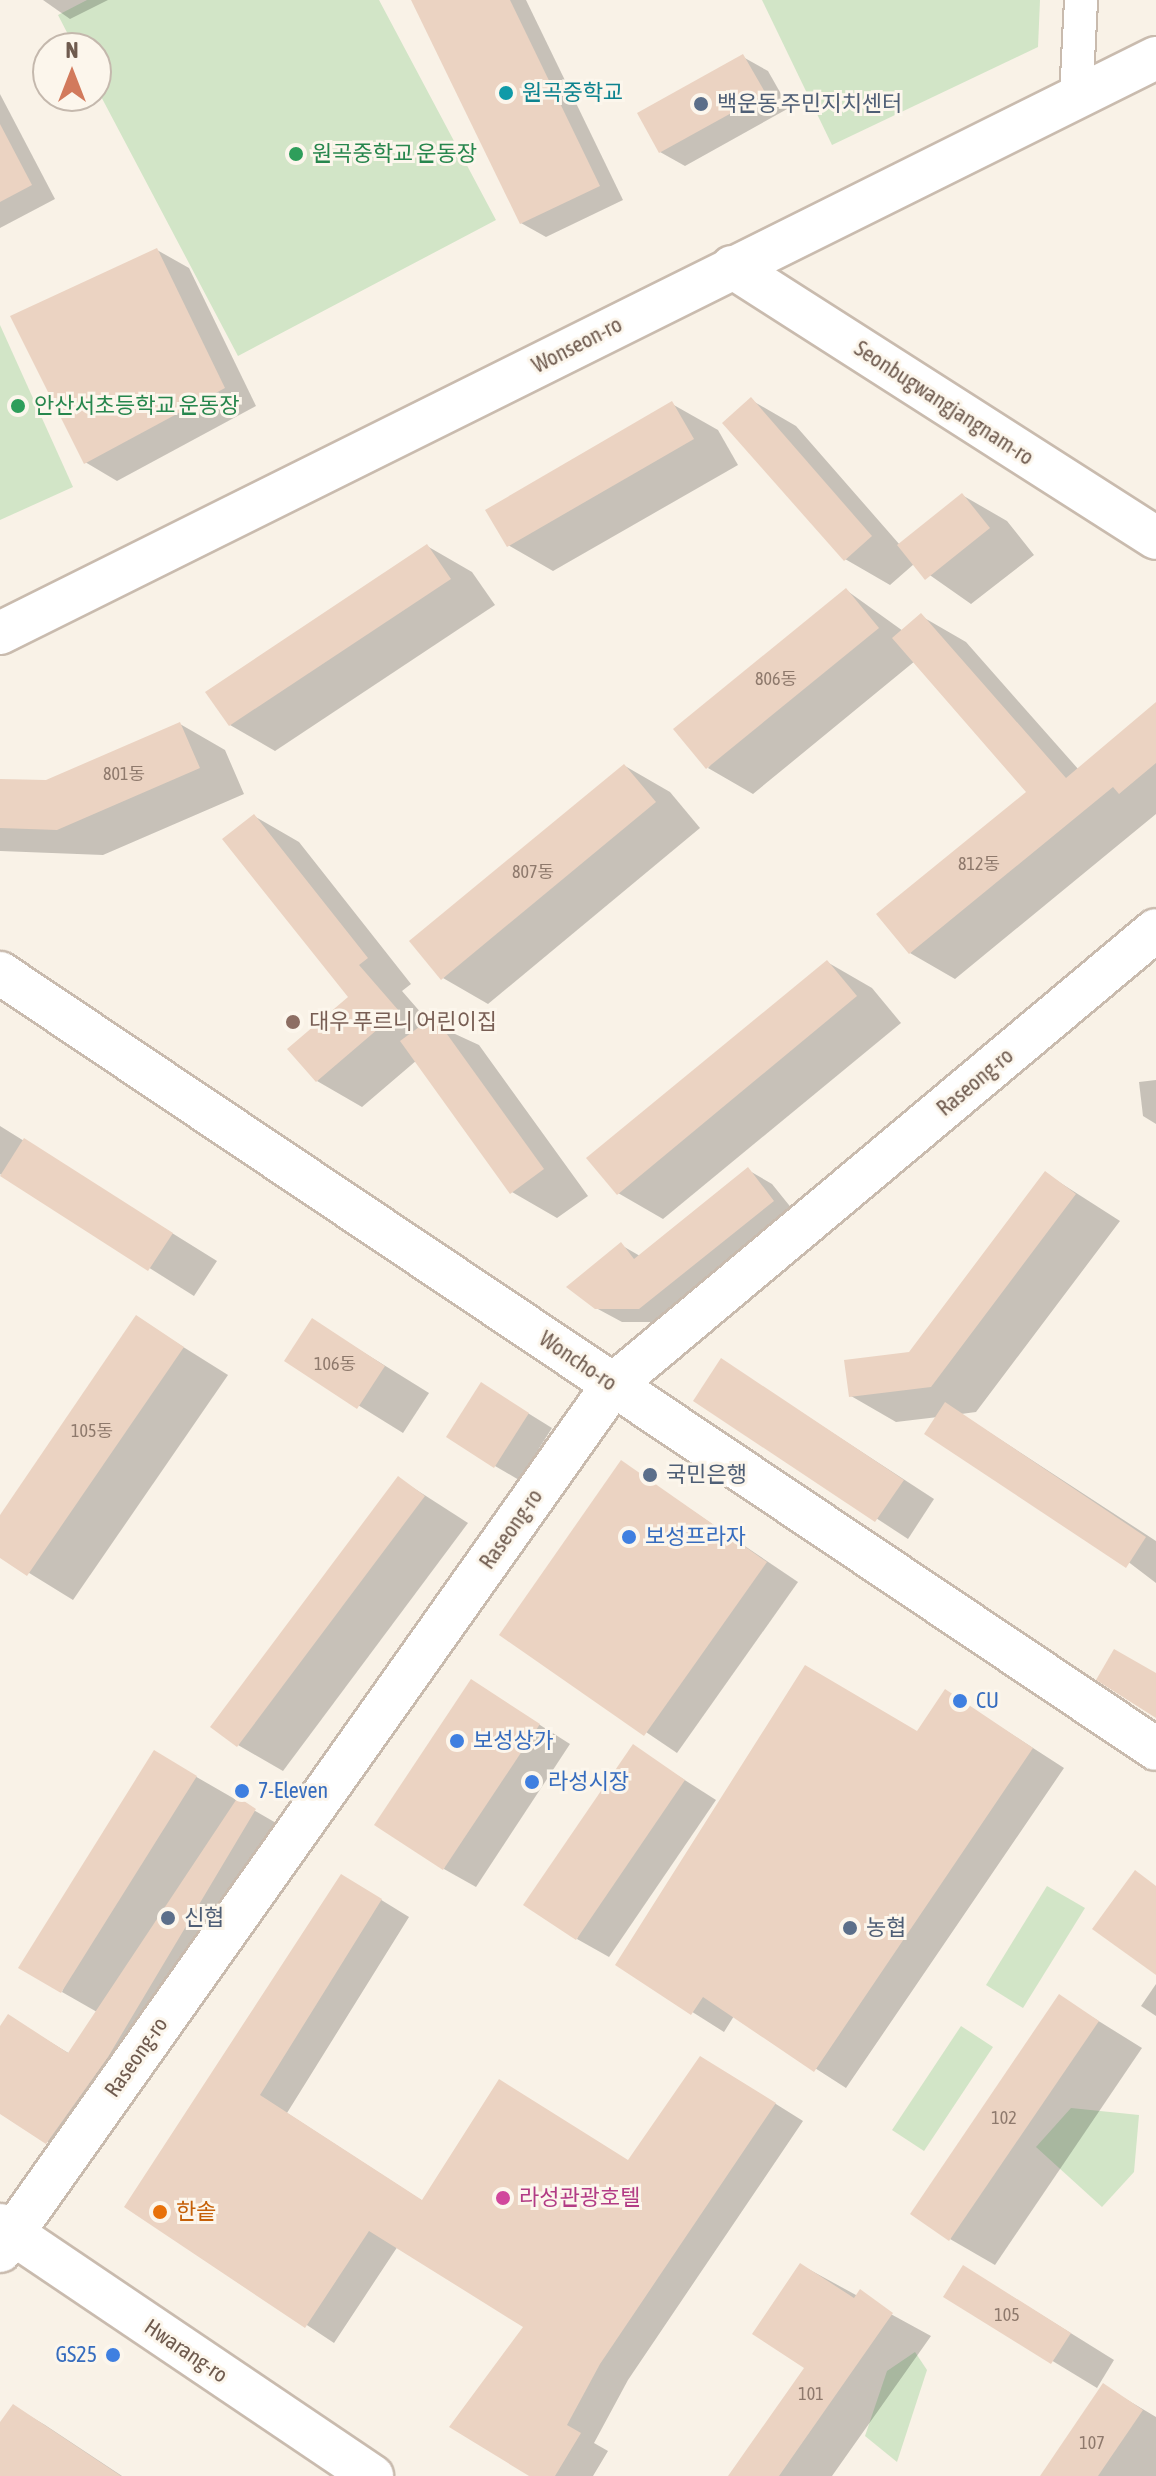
<!DOCTYPE html>
<html>
<head>
<meta charset="utf-8">
<style>
  body { margin:0 }
  #map { position:relative; width:1156px; height:2476px; overflow:hidden; background:#f9f2e7; font-family:"Asap Condensed","Noto Sans KR",sans-serif }
  div>[style] { position:absolute }
  [style*='--x'] { left:calc(var(--x)*1px); top:calc(var(--y)*1px); width:calc(var(--w)*1px); rotate:calc(var(--a)*1deg) }
  .green>* { inset:0; background:#d2e5c7 }
  .shadow>* { inset:0; background:#0003 }
  .building>* { inset:0; background:#ebd3c2 }
  .roads { filter:drop-shadow(2px 0 #c9bbae) drop-shadow(-2px 0 #c9bbae) drop-shadow(0 2px #c9bbae) drop-shadow(0 -2px #c9bbae) }
  .minor>* { height:32px; margin:-16px; padding:0 16px; transform-origin:16px; border-radius:16px; background:#fff }
  .tertiary>* { height:42px; margin:-21px; padding:0 21px; transform-origin:21px; border-radius:21px; background:#fff }
  .dots>* { width:22px; height:22px; translate:-50% -50%; box-sizing:border-box; border:4px solid #fcf6ec; border-radius:50% }
  span { translate:-50% -50%; white-space:nowrap; text-align:center; line-height:1.15; -webkit-text-stroke:6px #fcf6ec; paint-order:stroke }
  .number-label { font-size:18px; color:#8e796c }
  .number-label span { -webkit-text-stroke-width:0 }
  .culture-label { font-size:22px; color:#0d838f }
  .left { translate:0 -50%; text-align:left }
  .service-label { font-size:22px; color:#4e5e75 }
  .leisure-label { font-size:22px; color:#27864d }
  .street-label { font-size:22px; color:#6f5b4f }
  .education-label { font-size:22px; color:#785e54 }
  .shop-label { font-size:22px; color:#366cbe }
  .right { translate:-100% -50%; text-align:right }
  .hotel-label { font-size:22px; color:#b23c85 }
  .food-label { font-size:22px; color:#c56008 }
  .north { position:absolute; left:32px; top:32px; width:80px; height:80px; box-sizing:border-box; background:#fcf6ec; border:2px solid #c4b8ad; border-radius:50%; rotate:0deg; font-size:22px; font-weight:700; line-height:32px; text-align:center; color:#6f5b4f }
  .north::after { content:''; display:block; margin:auto; width:28px; height:36px; background:#d27a5c; clip-path:polygon(50% 0,100% 100%,50% 72%,0 100%) }
</style>
</head>
<body>
<div id="map">
  <div class="green">
    <div style="clip-path:polygon(87px 0,379px 0,496px 220px,238px 356px,96px 87px,96px 48px,75px 48px,58px 15px)"></div>
    <div style="clip-path:polygon(762px 0,1040px 0,1038px 47px,832px 145px)"></div>
    <div style="clip-path:polygon(0 325px,73px 487px,0 520px)"></div>
    <div style="clip-path:polygon(1047px 1886px,1085px 1908px,1023px 2008px,986px 1985px)"></div>
    <div style="clip-path:polygon(961px 2026px,993px 2047px,924px 2151px,892px 2130px)"></div>
    <div style="clip-path:polygon(1071px 2108px,1139px 2115px,1134px 2172px,1102px 2207px,1036px 2147px)"></div>
    <div style="clip-path:polygon(915px 2352px,927px 2370px,897px 2462px,865px 2436px,887px 2371px)"></div>
  </div>
  <div class="shadow">
    <div style="clip-path:polygon(43px 0,108px 0,70px 19px)"></div>
    <div style="clip-path:polygon(413px 0,526px 0,623px 200px,546px 237px,521px 223px)"></div>
    <div style="clip-path:polygon(743px 57px,768px 71px,789px 108px,685px 166px,660px 152px)"></div>
    <div style="clip-path:polygon(0 94px,55px 199px,0 228px)"></div>
    <div style="clip-path:polygon(157px 250px,189px 268px,256px 406px,117px 481px,85px 462px)"></div>
    <div style="clip-path:polygon(751px 400px,796px 426px,900px 545px,962px 495px,1007px 521px,1034px 555px,971px 604px,914px 564px,890px 585px,845px 559px)"></div>
    <div style="clip-path:polygon(672px 404px,718px 430px,738px 465px,553px 571px,508px 545px)"></div>
    <div style="clip-path:polygon(427px 546px,472px 572px,495px 605px,275px 751px,230px 725px)"></div>
    <div style="clip-path:polygon(846px 590px,903px 631px,921px 616px,966px 642px,1079px 770px,1156px 705px,1156px 814px,955px 979px,910px 953px,1029px 792px,915px 661px,753px 794px,708px 768px)"></div>
    <div style="clip-path:polygon(180px 724px,225px 750px,244px 794px,103px 855px,0 851px,0 781px,46px 782px)"></div>
    <div style="clip-path:polygon(625px 766px,670px 792px,700px 828px,488px 1004px,443px 978px)"></div>
    <div style="clip-path:polygon(254px 816px,299px 842px,411px 984px,402px 991px,429px 1022px,479px 1045px,588px 1196px,557px 1218px,512px 1192px,417px 1060px,362px 1107px,317px 1081px,351px 997px)"></div>
    <div style="clip-path:polygon(827px 962px,872px 988px,901px 1023px,663px 1219px,618px 1193px)"></div>
    <div style="clip-path:polygon(1156px 1080px,1156px 1124px,1143px 1116px,1139px 1082px)"></div>
    <div style="clip-path:polygon(0 1126px,217px 1261px,194px 1296px,0 1174px)"></div>
    <div style="clip-path:polygon(748px 1170px,772px 1184px,797px 1215px,664px 1322px,622px 1322px,596px 1308px,621px 1245px,640px 1256px)"></div>
    <div style="clip-path:polygon(1045px 1173px,1120px 1221px,976px 1412px,961px 1414px,1156px 1541px,1156px 1583px,938px 1417px,896px 1422px,851px 1396px,910px 1353px)"></div>
    <div style="clip-path:polygon(137px 1318px,228px 1375px,73px 1600px,0 1555px,0 1518px)"></div>
    <div style="clip-path:polygon(313px 1321px,429px 1393px,403px 1433px,287px 1361px)"></div>
    <div style="clip-path:polygon(722px 1361px,934px 1499px,908px 1539px,696px 1400px)"></div>
    <div style="clip-path:polygon(505px 1399px,552px 1428px,519px 1480px,495px 1466px)"></div>
    <div style="clip-path:polygon(622px 1463px,798px 1582px,677px 1753px,501px 1634px)"></div>
    <div style="clip-path:polygon(398px 1478px,468px 1523px,283px 1771px,238px 1745px)"></div>
    <div style="clip-path:polygon(472px 1682px,570px 1744px,476px 1887px,444px 1869px)"></div>
    <div style="clip-path:polygon(946px 1692px,1064px 1768px,846px 2088px,734px 2016px,724px 2032px,618px 1965px,918px 1733px)"></div>
    <div style="clip-path:polygon(633px 1747px,716px 1800px,609px 1957px,577px 1939px)"></div>
    <div style="clip-path:polygon(155px 1753px,290px 1831px,82px 2163px,0 2112px,0 2030px,9px 2017px,70px 2054px,97px 2012px,62px 1992px)"></div>
    <div style="clip-path:polygon(370px 1893px,409px 1917px,287px 2113px,424px 2202px,629px 2162px,728px 2074px,803px 2121px,628px 2380px,594px 2443px,608px 2451px,593px 2476px,533px 2476px,452px 2427px,526px 2326px,398px 2246px,334px 2343px,127px 2206px)"></div>
    <div style="clip-path:polygon(1156px 1984px,1156px 2016px,1141px 2006px)"></div>
    <div style="clip-path:polygon(1060px 1997px,1142px 2048px,995px 2265px,950px 2239px)"></div>
    <div style="clip-path:polygon(801px 2265px,931px 2336px,832px 2476px,731px 2476px,807px 2368px)"></div>
    <div style="clip-path:polygon(1008px 2294px,1114px 2360px,1097px 2388px,946px 2296px)"></div>
    <div style="clip-path:polygon(1104px 2386px,1156px 2417px,1156px 2476px,1043px 2476px)"></div>
    <div style="clip-path:polygon(13px 2406px,45px 2425px,122px 2476px,0 2476px,0 2426px)"></div>
  </div>
  <div class="building">
    <div style="clip-path:polygon(411px 0,510px 0,600px 186px,520px 224px)"></div>
    <div style="clip-path:polygon(743px 54px,766px 94px,659px 153px,637px 113px)"></div>
    <div style="clip-path:polygon(0 124px,32px 185px,0 202px)"></div>
    <div style="clip-path:polygon(157px 248px,225px 388px,84px 464px,10px 316px)"></div>
    <div style="clip-path:polygon(751px 397px,872px 536px,844px 561px,722px 423px)"></div>
    <div style="clip-path:polygon(672px 401px,694px 439px,507px 547px,485px 510px)"></div>
    <div style="clip-path:polygon(962px 493px,990px 528px,925px 580px,897px 545px)"></div>
    <div style="clip-path:polygon(427px 544px,451px 579px,229px 726px,205px 692px)"></div>
    <div style="clip-path:polygon(846px 588px,879px 628px,706px 769px,673px 729px)"></div>
    <div style="clip-path:polygon(921px 613px,1066px 778px,1156px 702px,1156px 763px,1119px 794px,1113px 787px,909px 954px,876px 914px,1026px 792px,892px 638px)"></div>
    <div style="clip-path:polygon(180px 722px,200px 768px,57px 830px,0 828px,0 779px,46px 780px)"></div>
    <div style="clip-path:polygon(624px 764px,656px 802px,441px 980px,409px 941px)"></div>
    <div style="clip-path:polygon(254px 814px,368px 958px,359px 965px,399px 1011px,316px 1082px,287px 1049px,348px 997px,222px 839px)"></div>
    <div style="clip-path:polygon(827px 960px,857px 996px,617px 1195px,586px 1158px)"></div>
    <div style="clip-path:polygon(434px 1016px,544px 1169px,510px 1194px,400px 1041px)"></div>
    <div style="clip-path:polygon(24px 1138px,173px 1233px,148px 1271px,0 1176px)"></div>
    <div style="clip-path:polygon(748px 1167px,774px 1201px,639px 1309px,595px 1309px,566px 1287px,621px 1242px,634px 1259px)"></div>
    <div style="clip-path:polygon(1045px 1171px,1076px 1194px,931px 1387px,849px 1397px,844px 1360px,909px 1352px)"></div>
    <div style="clip-path:polygon(136px 1315px,184px 1347px,27px 1576px,0 1558px,0 1515px)"></div>
    <div style="clip-path:polygon(312px 1318px,385px 1366px,357px 1409px,284px 1361px)"></div>
    <div style="clip-path:polygon(721px 1358px,904px 1480px,875px 1522px,693px 1401px)"></div>
    <div style="clip-path:polygon(481px 1382px,529px 1413px,494px 1468px,446px 1437px)"></div>
    <div style="clip-path:polygon(945px 1402px,1146px 1537px,1126px 1568px,924px 1434px)"></div>
    <div style="clip-path:polygon(621px 1460px,767px 1562px,644px 1736px,499px 1635px)"></div>
    <div style="clip-path:polygon(398px 1476px,425px 1496px,237px 1747px,210px 1727px)"></div>
    <div style="clip-path:polygon(1114px 1649px,1156px 1673px,1156px 1718px,1096px 1680px)"></div>
    <div style="clip-path:polygon(805px 1665px,917px 1731px,945px 1689px,1033px 1748px,814px 2072px,703px 1997px,691px 2015px,615px 1965px)"></div>
    <div style="clip-path:polygon(471px 1679px,540px 1724px,443px 1870px,374px 1825px)"></div>
    <div style="clip-path:polygon(633px 1744px,685px 1780px,576px 1940px,523px 1905px)"></div>
    <div style="clip-path:polygon(154px 1750px,197px 1776px,61px 1993px,18px 1968px)"></div>
    <div style="clip-path:polygon(238px 1797px,256px 1809px,108px 2057px,46px 2144px,0 2114px,0 2026px,8px 2014px,68px 2053px)"></div>
    <div style="clip-path:polygon(1135px 1870px,1156px 1886px,1156px 1975px,1092px 1929px)"></div>
    <div style="clip-path:polygon(341px 1874px,382px 1899px,260px 2095px,422px 2200px,499px 2079px,628px 2160px,700px 2056px,776px 2103px,600px 2364px,567px 2425px,581px 2433px,555px 2476px,529px 2476px,449px 2427px,523px 2327px,369px 2231px,305px 2328px,124px 2207px)"></div>
    <div style="clip-path:polygon(1059px 1994px,1099px 2021px,949px 2241px,910px 2214px)"></div>
    <div style="clip-path:polygon(800px 2263px,854px 2298px,860px 2289px,893px 2313px,779px 2476px,728px 2476px,804px 2368px,752px 2334px)"></div>
    <div style="clip-path:polygon(963px 2265px,1071px 2333px,1051px 2364px,943px 2297px)"></div>
    <div style="clip-path:polygon(1103px 2383px,1143px 2410px,1098px 2476px,1040px 2476px)"></div>
    <div style="clip-path:polygon(13px 2404px,121px 2476px,0 2476px,0 2422px)"></div>
  </div>
  <div class="roads">
    <div class="minor">
      <div style="--x:1076;--y:97;--w:97;--a:-87"></div>
    </div>
    <div class="tertiary">
      <div style="--x:732;--y:267;--w:503;--a:32.58"></div>
      <div style="--x:0;--y:633;--w:1291;--a:-26.45"></div>
      <div style="--x:0;--y:973;--w:1392;--a:33.87"></div>
      <div style="--x:0;--y:2225;--w:449;--a:34"></div>
      <div style="--x:0;--y:2251;--w:1061;--a:-54.71"></div>
      <div style="--x:613;--y:1385;--w:708;--a:-39.96"></div>
    </div>
  </div>
  <div class="dots">
    <div style="left:506px;top:93px;background:#0f9aa8"></div>
    <div style="left:701px;top:104px;background:#5c6f8a"></div>
    <div style="left:296px;top:154px;background:#2e9e5b"></div>
    <div style="left:18px;top:406px;background:#2e9e5b"></div>
    <div style="left:293px;top:1022px;background:#8d6e63"></div>
    <div style="left:650px;top:1475px;background:#5c6f8a"></div>
    <div style="left:629px;top:1537px;background:#3f7fe0"></div>
    <div style="left:960px;top:1701px;background:#3f7fe0"></div>
    <div style="left:457px;top:1741px;background:#3f7fe0"></div>
    <div style="left:532px;top:1782px;background:#3f7fe0"></div>
    <div style="left:242px;top:1791px;background:#3f7fe0"></div>
    <div style="left:168px;top:1918px;background:#5c6f8a"></div>
    <div style="left:850px;top:1928px;background:#5c6f8a"></div>
    <div style="left:503px;top:2198px;background:#d1479c"></div>
    <div style="left:160px;top:2212px;background:#e8710a"></div>
    <div style="left:113px;top:2355px;background:#3f7fe0"></div>
  </div>
  <div class="number-label">
    <span style="left:776px;top:679px">806동</span>
    <span style="left:124px;top:774px">801동</span>
    <span style="left:979px;top:864px">812동</span>
    <span style="left:533px;top:872px">807동</span>
    <span style="left:335px;top:1364px">106동</span>
    <span style="left:92px;top:1431px">105동</span>
    <span style="left:1004px;top:2118px">102</span>
    <span style="left:1007px;top:2315px">105</span>
    <span style="left:811px;top:2394px">101</span>
    <span style="left:1092px;top:2443px">107</span>
  </div>
  <div class="culture-label">
    <span class="left" style="left:522px;top:93px">원곡중학교</span>
  </div>
  <div class="service-label">
    <span class="left" style="left:717px;top:104px">백운동 주민지치센터</span>
    <span class="left" style="left:666px;top:1475px">국민은행</span>
    <span class="left" style="left:184px;top:1918px">신협</span>
    <span class="left" style="left:866px;top:1928px">농협</span>
  </div>
  <div class="leisure-label">
    <span class="left" style="left:312px;top:154px">원곡중학교 운동장</span>
    <span class="left" style="left:34px;top:406px">안산서초등학교 운동장</span>
  </div>
  <div class="street-label">
    <span style="left:577px;top:345px;rotate:-27deg">Wonseon-ro</span>
    <span style="left:944px;top:403px;rotate:33deg">Seonbugwangjangnam-ro</span>
    <span style="left:975px;top:1082px;rotate:-40deg">Raseong-ro</span>
    <span style="left:578px;top:1361px;rotate:34deg">Woncho-ro</span>
    <span style="left:511px;top:1529px;rotate:-55deg">Raseong-ro</span>
    <span style="left:136px;top:2057px;rotate:-55deg">Raseong-ro</span>
    <span style="left:186px;top:2351px;rotate:34deg">Hwarang-ro</span>
  </div>
  <div class="education-label">
    <span class="left" style="left:309px;top:1022px">대우 푸르니 어린이집</span>
  </div>
  <div class="shop-label">
    <span class="left" style="left:645px;top:1537px">보성프라자</span>
    <span class="left" style="left:976px;top:1701px">CU</span>
    <span class="left" style="left:473px;top:1741px">보성상가</span>
    <span class="left" style="left:548px;top:1782px">라성시장</span>
    <span class="left" style="left:258px;top:1791px">7-Eleven</span>
    <span class="right" style="left:97px;top:2355px">GS25</span>
  </div>
  <div class="hotel-label">
    <span class="left" style="left:519px;top:2198px">라성관광호텔</span>
  </div>
  <div class="food-label">
    <span class="left" style="left:176px;top:2212px">한솥</span>
  </div>
  <div class="north">N</div>
</div>
</body>
</html>
